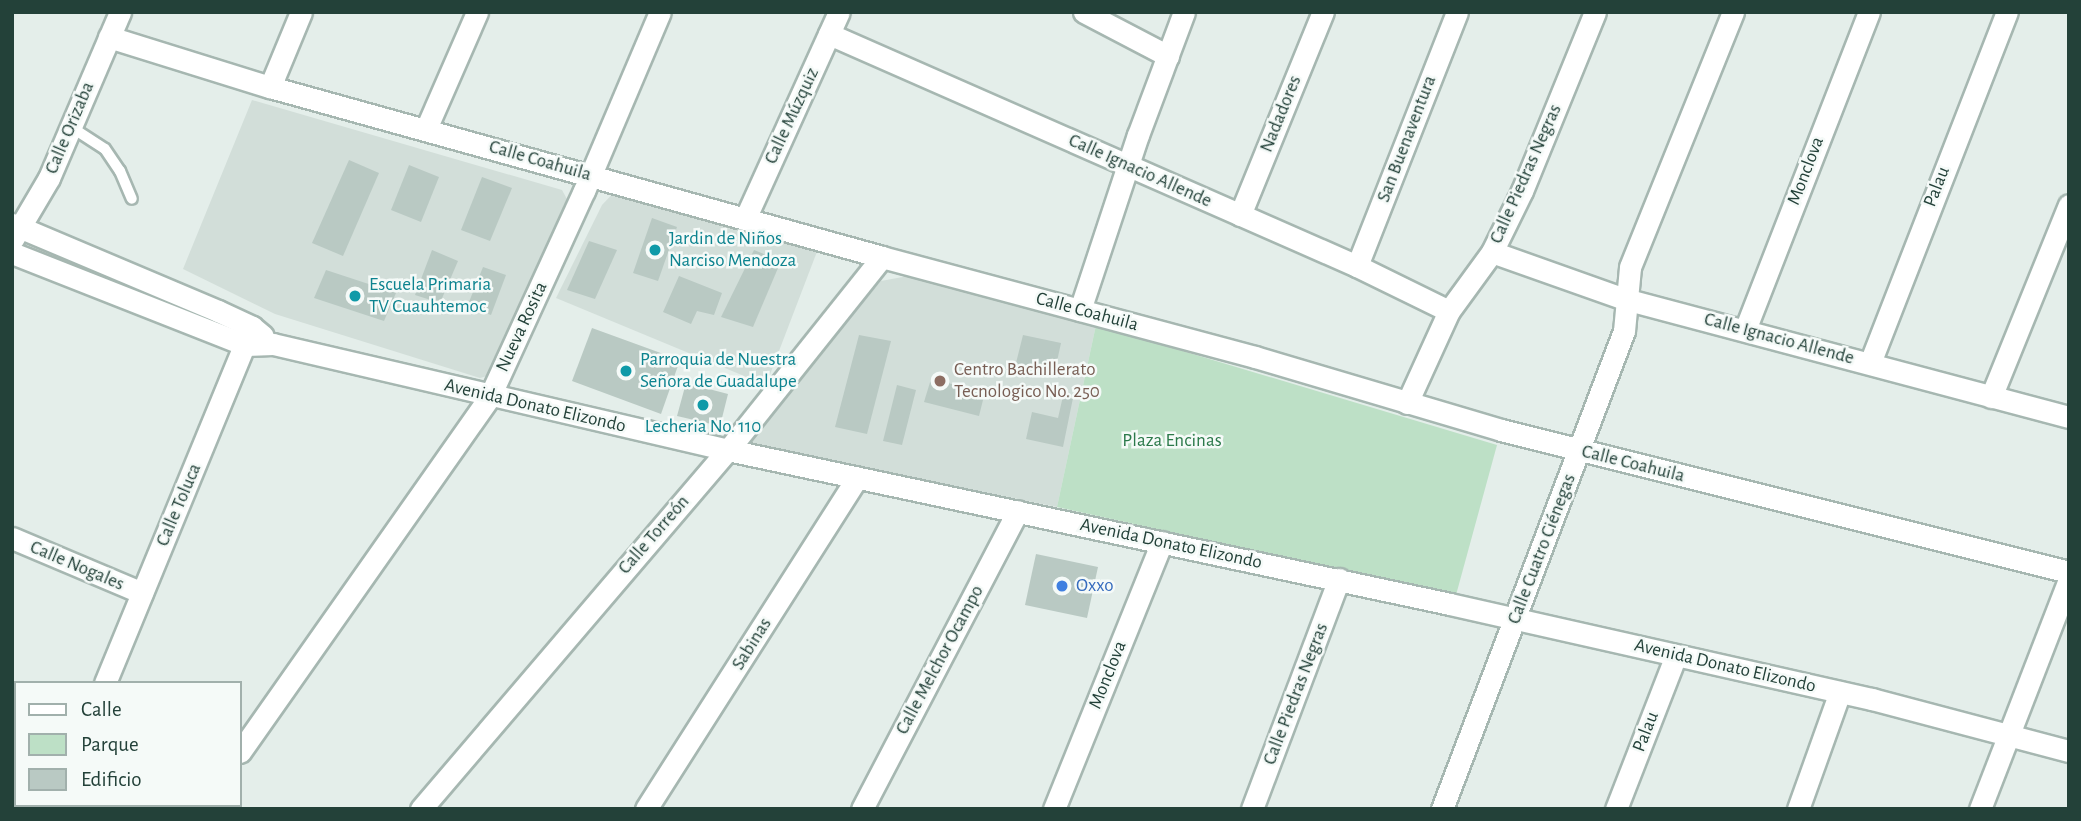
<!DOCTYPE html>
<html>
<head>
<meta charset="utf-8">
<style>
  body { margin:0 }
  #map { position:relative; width:2081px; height:821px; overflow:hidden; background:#e4eeea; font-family:"Alegreya Sans",sans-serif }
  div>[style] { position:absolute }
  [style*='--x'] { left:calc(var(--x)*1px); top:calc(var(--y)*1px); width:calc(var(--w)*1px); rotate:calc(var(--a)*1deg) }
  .built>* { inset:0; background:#d2ded9 }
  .green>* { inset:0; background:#bde0c6 }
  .building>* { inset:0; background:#b9c9c3 }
  .roads { filter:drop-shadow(2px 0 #a6b7b1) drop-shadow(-2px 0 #a6b7b1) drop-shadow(0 2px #a6b7b1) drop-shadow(0 -2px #a6b7b1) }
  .service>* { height:10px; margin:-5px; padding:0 5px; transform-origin:5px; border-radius:5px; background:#fff }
  .minor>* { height:21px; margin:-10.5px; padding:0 10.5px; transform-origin:10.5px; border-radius:10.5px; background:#fff }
  .dots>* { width:19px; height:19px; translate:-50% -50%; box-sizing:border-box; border:4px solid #f5faf8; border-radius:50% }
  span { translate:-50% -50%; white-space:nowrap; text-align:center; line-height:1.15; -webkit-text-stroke:5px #f5faf8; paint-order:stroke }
  .street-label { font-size:19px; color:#234139 }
  .culture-label { font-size:19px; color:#0d838f }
  .left { translate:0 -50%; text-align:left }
  .education-label { font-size:19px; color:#785e54 }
  .park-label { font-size:19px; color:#2b794a }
  .shop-label { font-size:19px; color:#366cbe }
  .frame { position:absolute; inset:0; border:14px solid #234139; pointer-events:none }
  .legend { position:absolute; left:14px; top:681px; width:228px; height:126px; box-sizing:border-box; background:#f5faf8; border:2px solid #a1b0ac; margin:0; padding:9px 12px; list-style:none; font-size:21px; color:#234139 }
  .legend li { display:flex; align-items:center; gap:14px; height:35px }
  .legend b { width:35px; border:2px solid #a1b0ac }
</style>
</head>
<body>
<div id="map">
  <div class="built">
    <div style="clip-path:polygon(252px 100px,562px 190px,568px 201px,491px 375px,480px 378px,275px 314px,183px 269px)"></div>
    <div style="clip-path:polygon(620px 186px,823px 236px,766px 385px,556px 298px,602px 205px)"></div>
    <div style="clip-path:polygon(908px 276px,1096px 325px,1057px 507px,742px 443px,881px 281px)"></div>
  </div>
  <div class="green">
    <div style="clip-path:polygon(1096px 325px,1497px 445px,1456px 595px,1057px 507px)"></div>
  </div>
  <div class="building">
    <div style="clip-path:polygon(349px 160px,379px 173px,343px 256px,312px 243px)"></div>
    <div style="clip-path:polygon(409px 165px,439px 177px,421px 222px,391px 210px)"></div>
    <div style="clip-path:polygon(482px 177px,512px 188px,490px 241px,461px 230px)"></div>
    <div style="clip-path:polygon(652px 218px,677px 227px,658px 281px,633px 273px)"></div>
    <div style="clip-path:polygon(589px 241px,617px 250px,595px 299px,567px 290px)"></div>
    <div style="clip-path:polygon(432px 250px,458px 261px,440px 303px,415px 295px)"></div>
    <div style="clip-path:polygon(754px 250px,781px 261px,753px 327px,721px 317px)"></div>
    <div style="clip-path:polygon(483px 267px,506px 275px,491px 315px,467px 307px)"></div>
    <div style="clip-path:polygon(326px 270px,396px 293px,384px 321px,314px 298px)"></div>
    <div style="clip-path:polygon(679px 276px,722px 293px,714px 315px,697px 311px,691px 324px,663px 312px)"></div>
    <div style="clip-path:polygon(592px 328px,680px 360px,661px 414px,572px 381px)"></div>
    <div style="clip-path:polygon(859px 335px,891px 341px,867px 434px,835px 427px)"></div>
    <div style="clip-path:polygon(1023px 335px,1061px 343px,1054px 375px,1015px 367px)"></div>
    <div style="clip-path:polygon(931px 379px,985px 392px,979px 416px,924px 402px)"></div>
    <div style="clip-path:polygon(686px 383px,728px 394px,720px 426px,677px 416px)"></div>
    <div style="clip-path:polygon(897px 385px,916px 390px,902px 445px,883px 441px)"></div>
    <div style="clip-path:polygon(1063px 396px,1073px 398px,1063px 447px,1026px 439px,1032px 412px,1058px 418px)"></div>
    <div style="clip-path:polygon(1036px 554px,1098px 567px,1087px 618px,1025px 605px)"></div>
  </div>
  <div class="roads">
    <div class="service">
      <div style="--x:71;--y:127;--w:40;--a:32.9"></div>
      <div style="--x:105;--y:149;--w:27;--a:56"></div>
      <div style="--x:120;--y:171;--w:30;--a:67"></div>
    </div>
    <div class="minor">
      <div style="--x:1084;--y:12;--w:95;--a:27.6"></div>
      <div style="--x:829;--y:34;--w:577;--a:23.72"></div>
      <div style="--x:1357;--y:266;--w:102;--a:26.1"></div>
      <div style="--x:109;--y:37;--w:169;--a:17.3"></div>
      <div style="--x:270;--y:87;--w:635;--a:15.52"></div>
      <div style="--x:882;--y:257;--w:386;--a:15"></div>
      <div style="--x:1255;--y:357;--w:257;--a:16.5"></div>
      <div style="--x:1501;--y:430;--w:585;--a:14.04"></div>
      <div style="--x:270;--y:87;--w:81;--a:-67.5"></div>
      <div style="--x:426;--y:129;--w:128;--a:-66.4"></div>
      <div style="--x:1240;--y:215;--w:219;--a:-67.8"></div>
      <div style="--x:745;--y:219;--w:227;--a:-65.6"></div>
      <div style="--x:12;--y:224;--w:224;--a:22.9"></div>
      <div style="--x:218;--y:311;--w:38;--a:25"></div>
      <div style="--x:252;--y:327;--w:14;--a:39"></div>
      <div style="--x:13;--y:239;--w:71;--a:-59.5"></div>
      <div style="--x:49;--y:178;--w:181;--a:-66.8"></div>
      <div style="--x:1492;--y:252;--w:141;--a:19.5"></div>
      <div style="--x:1625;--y:299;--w:459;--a:14.9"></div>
      <div style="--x:12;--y:253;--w:251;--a:21.5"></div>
      <div style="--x:246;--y:345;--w:27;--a:-2"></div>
      <div style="--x:273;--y:344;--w:467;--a:13.1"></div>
      <div style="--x:728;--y:450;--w:738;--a:12.04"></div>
      <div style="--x:1450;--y:604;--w:433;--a:12.7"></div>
      <div style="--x:1872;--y:699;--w:204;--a:14.8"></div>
      <div style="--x:1357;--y:266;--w:273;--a:-68.5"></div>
      <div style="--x:1080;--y:310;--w:184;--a:-71.7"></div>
      <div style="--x:1138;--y:135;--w:131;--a:-69.5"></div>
      <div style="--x:1745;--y:330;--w:341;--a:-68.7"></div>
      <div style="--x:1870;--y:363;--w:377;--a:-68.7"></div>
      <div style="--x:1991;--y:397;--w:207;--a:-67.9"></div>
      <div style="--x:1407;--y:403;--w:101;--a:-65.5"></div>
      <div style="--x:1449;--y:311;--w:73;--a:-53.9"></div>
      <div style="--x:1492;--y:252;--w:68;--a:-63.8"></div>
      <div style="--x:1522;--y:191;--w:193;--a:-67.8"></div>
      <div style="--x:12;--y:538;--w:141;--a:22.9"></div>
      <div style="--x:105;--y:683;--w:385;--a:-67.6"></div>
      <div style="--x:240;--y:752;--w:435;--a:-54.9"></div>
      <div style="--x:490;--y:396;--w:226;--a:-65.4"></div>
      <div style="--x:584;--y:191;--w:194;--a:-67"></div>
      <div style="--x:53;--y:809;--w:4;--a:-63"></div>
      <div style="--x:201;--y:809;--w:4;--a:-63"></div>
      <div style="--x:421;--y:809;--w:472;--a:-49.5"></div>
      <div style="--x:728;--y:450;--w:247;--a:-51.4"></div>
      <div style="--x:646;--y:809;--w:393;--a:-57.5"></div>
      <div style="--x:862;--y:809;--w:336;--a:-62.4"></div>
      <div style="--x:1054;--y:809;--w:288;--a:-68"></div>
      <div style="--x:1252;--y:809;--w:246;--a:-69.3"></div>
      <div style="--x:1442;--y:809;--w:511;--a:-69.16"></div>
      <div style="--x:1624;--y:331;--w:64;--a:-84.6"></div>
      <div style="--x:1630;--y:267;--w:275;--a:-68"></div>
      <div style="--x:1616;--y:809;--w:165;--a:-68.7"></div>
      <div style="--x:1798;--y:809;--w:124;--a:-70.3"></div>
      <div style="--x:1980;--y:809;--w:246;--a:-68.8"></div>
    </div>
  </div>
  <div class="dots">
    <div style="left:655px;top:250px;background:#0f9aa8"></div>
    <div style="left:355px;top:296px;background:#0f9aa8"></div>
    <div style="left:626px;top:371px;background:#0f9aa8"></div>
    <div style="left:940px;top:381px;background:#8d6e63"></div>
    <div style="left:703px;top:405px;background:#0f9aa8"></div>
    <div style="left:1062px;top:586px;background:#3f7fe0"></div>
  </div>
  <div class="street-label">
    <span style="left:1281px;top:114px;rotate:-68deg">Nadadores</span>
    <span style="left:792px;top:116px;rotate:-65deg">Calle Múzquiz</span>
    <span style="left:70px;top:128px;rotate:-67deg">Calle Orizaba</span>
    <span style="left:1407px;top:139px;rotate:-69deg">San Buenaventura</span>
    <span style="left:540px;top:161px;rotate:16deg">Calle Coahuila</span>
    <span style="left:1140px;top:171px;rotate:24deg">Calle Ignacio Allende</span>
    <span style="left:1806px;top:171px;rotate:-69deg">Monclova</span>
    <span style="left:1526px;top:174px;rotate:-66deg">Calle Piedras Negras</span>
    <span style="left:1937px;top:187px;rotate:-69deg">Palau</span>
    <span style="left:1087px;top:312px;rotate:15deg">Calle Coahuila</span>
    <span style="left:522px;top:327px;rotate:-65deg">Nueva Rosita</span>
    <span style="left:1779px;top:339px;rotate:15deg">Calle Ignacio Allende</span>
    <span style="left:535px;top:406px;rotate:13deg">Avenida Donato Elizondo</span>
    <span style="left:1633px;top:464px;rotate:14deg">Calle Coahuila</span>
    <span style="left:179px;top:505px;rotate:-67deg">Calle Toluca</span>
    <span style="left:654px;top:535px;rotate:-49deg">Calle Torreón</span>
    <span style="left:1171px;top:544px;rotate:12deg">Avenida Donato Elizondo</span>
    <span style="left:1542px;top:549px;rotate:-69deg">Calle Cuatro Ciénegas</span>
    <span style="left:77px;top:566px;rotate:23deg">Calle Nogales</span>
    <span style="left:752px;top:644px;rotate:-58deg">Sabinas</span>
    <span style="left:940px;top:660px;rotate:-62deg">Calle Melchor Ocampo</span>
    <span style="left:1725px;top:666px;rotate:13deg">Avenida Donato Elizondo</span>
    <span style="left:1108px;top:675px;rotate:-68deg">Monclova</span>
    <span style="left:1296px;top:694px;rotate:-69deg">Calle Piedras Negras</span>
    <span style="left:1646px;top:732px;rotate:-69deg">Palau</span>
  </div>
  <div class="culture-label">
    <span class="left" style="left:669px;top:250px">Jardin de Niños<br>Narciso Mendoza</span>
    <span class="left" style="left:369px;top:296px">Escuela Primaria<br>TV Cuauhtemoc</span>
    <span class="left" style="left:640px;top:371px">Parroquia de Nuestra<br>Señora de Guadalupe</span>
    <span style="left:703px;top:427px">Lecheria No. 110</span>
  </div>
  <div class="education-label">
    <span class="left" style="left:954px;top:381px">Centro Bachillerato<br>Tecnologico No. 250</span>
  </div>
  <div class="park-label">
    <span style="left:1172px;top:441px">Plaza Encinas</span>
  </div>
  <div class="shop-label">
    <span class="left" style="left:1076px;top:586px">Oxxo</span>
  </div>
  <div class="frame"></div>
  <ul class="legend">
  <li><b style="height:9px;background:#fff"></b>Calle</li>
  <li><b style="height:19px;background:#bde0c6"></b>Parque</li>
  <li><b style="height:19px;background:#b9c9c3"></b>Edificio</li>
  </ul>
</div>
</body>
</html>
